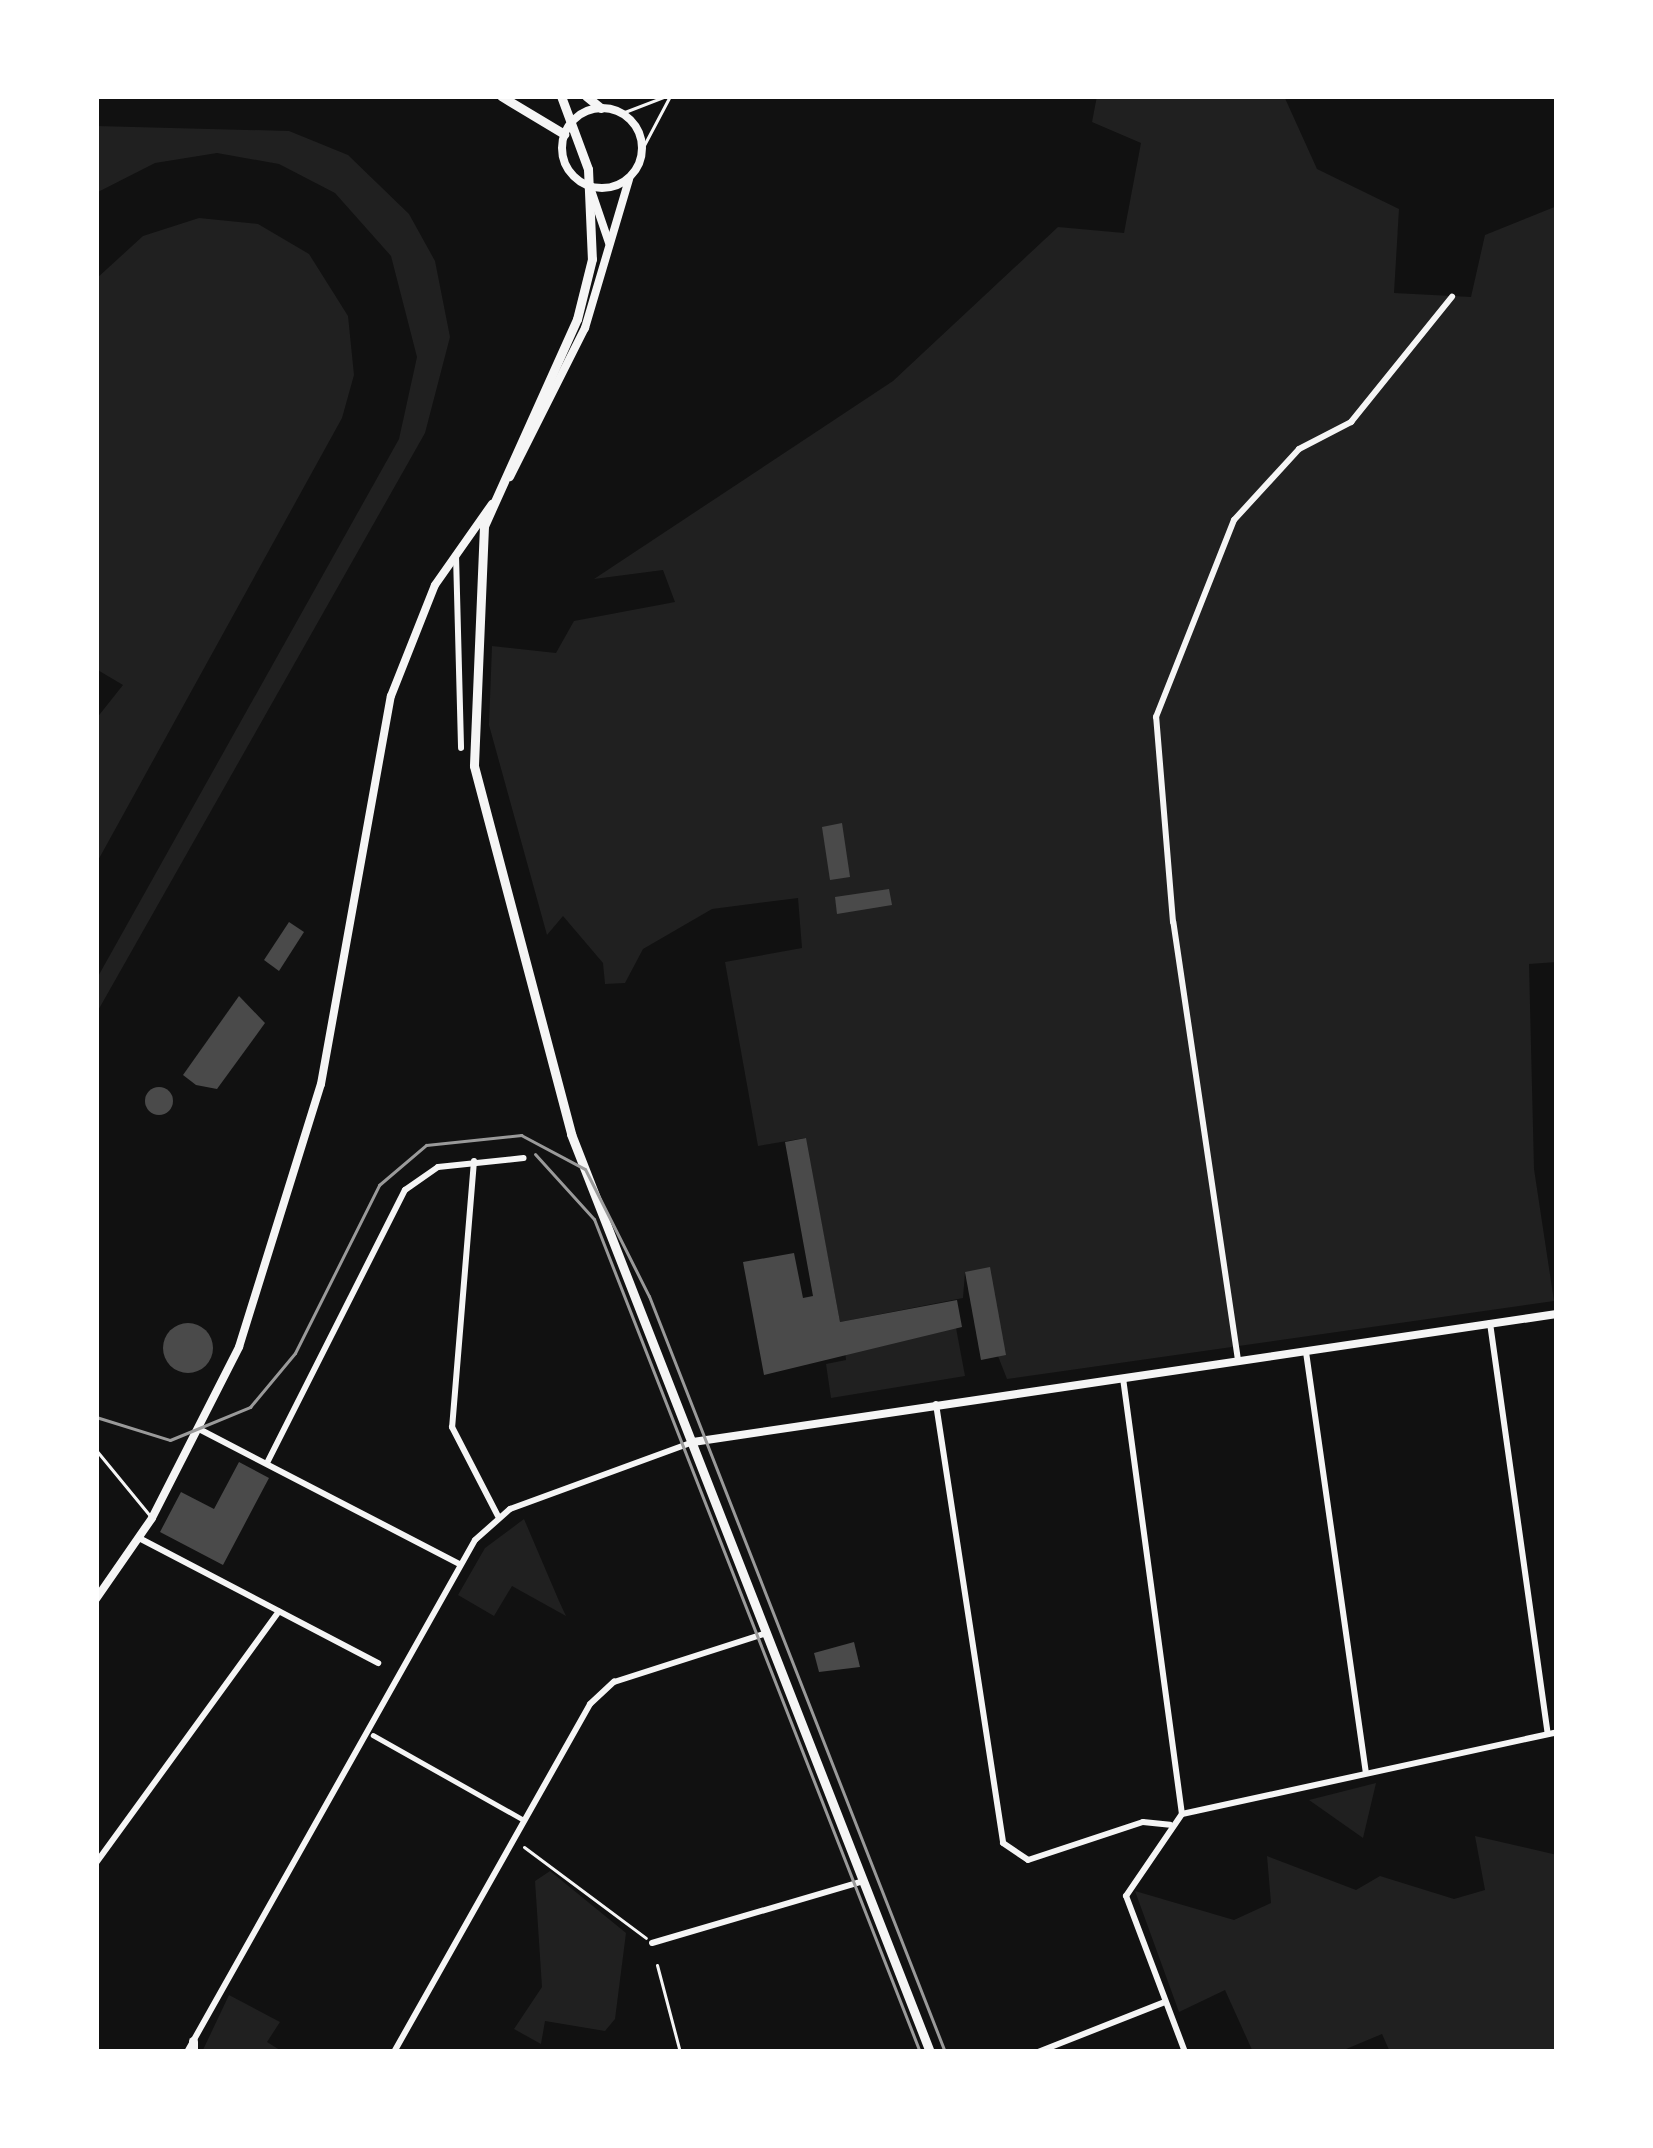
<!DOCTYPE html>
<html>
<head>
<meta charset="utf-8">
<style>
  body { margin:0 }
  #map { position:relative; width:1653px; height:2148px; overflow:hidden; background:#111; font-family:Arial,sans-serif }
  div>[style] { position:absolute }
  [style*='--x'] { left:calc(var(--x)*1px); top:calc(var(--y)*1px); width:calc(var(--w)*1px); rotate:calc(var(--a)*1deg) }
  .green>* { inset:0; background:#202020 }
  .building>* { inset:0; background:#4a4a4a }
  .round { border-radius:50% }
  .path>* { height:3px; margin:-1.5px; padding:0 1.5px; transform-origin:1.5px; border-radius:1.5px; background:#f5f5f5 }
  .service>* { height:3px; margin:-1.5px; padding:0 1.5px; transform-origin:1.5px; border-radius:1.5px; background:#f5f5f5 }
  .pedestrian>* { height:4.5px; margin:-2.25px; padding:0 2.25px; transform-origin:2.25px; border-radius:2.25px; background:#f5f5f5 }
  .minor>* { height:6px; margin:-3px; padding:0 3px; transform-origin:3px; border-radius:3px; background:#f5f5f5 }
  .tertiary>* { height:8px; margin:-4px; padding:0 4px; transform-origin:4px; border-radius:4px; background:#f5f5f5 }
  .tertiary>.ring { margin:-4px; padding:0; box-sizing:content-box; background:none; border:8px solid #f5f5f5; border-radius:50% }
  .secondary>* { height:9px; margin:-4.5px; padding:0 4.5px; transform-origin:4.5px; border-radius:4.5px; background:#f5f5f5 }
  .tram>* { height:3px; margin:-1.5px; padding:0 1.5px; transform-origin:1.5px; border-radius:1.5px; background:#9a9a9a }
  span { translate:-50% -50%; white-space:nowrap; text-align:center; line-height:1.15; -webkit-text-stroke:9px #fff; paint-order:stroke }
  .frame { position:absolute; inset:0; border:99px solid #fff; pointer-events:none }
</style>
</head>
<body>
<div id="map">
  <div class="green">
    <div style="clip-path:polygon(1097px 96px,1284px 96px,1317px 169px,1399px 209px,1394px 293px,1471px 297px,1485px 235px,1557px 206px,1557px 962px,1529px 964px,1534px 1169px,1554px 1301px,1007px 1379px,965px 1272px,963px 1298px,840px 1322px,805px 1138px,758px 1146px,725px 962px,802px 948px,798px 898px,712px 909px,643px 949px,625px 983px,605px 984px,603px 963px,563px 916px,547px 935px,489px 725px,492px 646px,556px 653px,574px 621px,675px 602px,663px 570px,594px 579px,893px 381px,1058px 227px,1124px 233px,1141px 143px,1092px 122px)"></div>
    <div style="clip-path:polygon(96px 126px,289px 131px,348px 155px,409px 214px,435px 261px,450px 337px,425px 433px,96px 1014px,96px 980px,399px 439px,417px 357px,391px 256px,335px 193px,279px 164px,217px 153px,155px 163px,96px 193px)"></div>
    <div style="clip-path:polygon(199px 218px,258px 224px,309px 254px,348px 316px,354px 375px,342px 418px,96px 864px,96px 719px,123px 685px,96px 669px,96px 279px,143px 236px)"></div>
    <div style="clip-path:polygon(956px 1328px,965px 1376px,831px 1398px,826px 1364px,846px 1360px,845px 1349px)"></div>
    <div style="clip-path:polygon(524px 1519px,559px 1601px,566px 1616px,512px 1586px,494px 1616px,458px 1595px,485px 1548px)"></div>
    <div style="clip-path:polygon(1376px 1783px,1363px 1838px,1309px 1800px)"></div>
    <div style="clip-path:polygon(1475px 1836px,1557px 1855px,1557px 2052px,1390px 2052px,1382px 2034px,1339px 2052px,1253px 2052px,1225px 1990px,1179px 2012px,1135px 1891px,1234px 1920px,1271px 1903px,1267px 1856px,1356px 1890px,1380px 1876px,1454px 1899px,1485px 1890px)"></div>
    <div style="clip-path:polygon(550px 1871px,626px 1933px,615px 2019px,605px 2031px,545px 2021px,541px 2044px,514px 2029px,542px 1987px,535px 1881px)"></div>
    <div style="clip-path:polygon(229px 1995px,280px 2022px,267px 2042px,283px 2052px,202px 2052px)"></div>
  </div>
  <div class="building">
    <div style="clip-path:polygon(842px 823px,850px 877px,830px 880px,822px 827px)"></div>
    <div style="clip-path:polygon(889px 889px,892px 905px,837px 914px,835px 897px)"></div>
    <div style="clip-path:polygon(289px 922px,304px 932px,279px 971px,264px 960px)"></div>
    <div style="clip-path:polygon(239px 996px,265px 1023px,217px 1089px,196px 1085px,183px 1075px)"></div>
    <div class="round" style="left:145px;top:1087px;width:28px;height:28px"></div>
    <div style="clip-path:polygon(806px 1138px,840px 1322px,957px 1300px,962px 1327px,764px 1375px,743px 1262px,794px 1253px,803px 1298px,813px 1296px,785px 1142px)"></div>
    <div style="clip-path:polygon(990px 1267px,1006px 1355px,981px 1360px,965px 1272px)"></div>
    <div class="round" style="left:163px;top:1323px;width:50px;height:50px"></div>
    <div style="clip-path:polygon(239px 1462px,269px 1478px,223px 1565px,160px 1532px,181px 1492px,214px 1509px)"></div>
    <div style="clip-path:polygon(854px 1642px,860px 1667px,819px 1672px,814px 1653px)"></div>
  </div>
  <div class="path">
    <div style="--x:524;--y:1847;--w:152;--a:36.7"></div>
  </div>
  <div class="service">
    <div style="--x:622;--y:113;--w:47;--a:-21.1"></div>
    <div style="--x:643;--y:147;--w:58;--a:-62.1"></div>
    <div style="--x:96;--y:1450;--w:87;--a:50.6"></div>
    <div style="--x:657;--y:1965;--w:90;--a:75.2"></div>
  </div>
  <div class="pedestrian">
    <div style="--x:373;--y:1735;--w:173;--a:29.4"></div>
  </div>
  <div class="minor">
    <div style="--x:456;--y:555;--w:193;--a:88.5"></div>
    <div style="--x:474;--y:1161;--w:267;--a:94.7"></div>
    <div style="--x:452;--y:1427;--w:100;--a:62.7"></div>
    <div style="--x:1490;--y:1323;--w:415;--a:82"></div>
    <div style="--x:1306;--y:1352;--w:425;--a:81.9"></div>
    <div style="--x:1238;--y:1360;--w:443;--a:-98.4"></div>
    <div style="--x:1173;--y:922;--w:206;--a:-94.7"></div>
    <div style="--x:1156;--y:717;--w:212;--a:-68.4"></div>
    <div style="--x:1234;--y:520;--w:96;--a:-47.5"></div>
    <div style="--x:1299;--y:449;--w:59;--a:-27.4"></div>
    <div style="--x:1351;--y:422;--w:161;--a:-51.1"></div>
    <div style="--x:1123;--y:1378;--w:440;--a:82.3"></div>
    <div style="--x:936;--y:1404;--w:444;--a:81.3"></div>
    <div style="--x:1003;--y:1843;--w:30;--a:34"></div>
    <div style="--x:1028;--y:1860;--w:121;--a:-18.3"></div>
    <div style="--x:1143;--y:1822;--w:27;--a:6"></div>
    <div style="--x:199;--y:1429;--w:293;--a:27.4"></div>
    <div style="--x:267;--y:1463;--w:306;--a:-63.2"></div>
    <div style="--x:405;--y:1190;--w:40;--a:-34.9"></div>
    <div style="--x:438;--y:1167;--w:86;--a:-6"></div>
    <div style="--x:139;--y:1538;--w:270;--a:27.6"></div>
    <div style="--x:96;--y:1863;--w:311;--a:-54"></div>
    <div style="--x:652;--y:1943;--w:221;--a:-16.3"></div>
    <div style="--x:187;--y:2052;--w:587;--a:-60.64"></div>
    <div style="--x:475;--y:1540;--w:47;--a:-41.5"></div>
    <div style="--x:510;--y:1509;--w:195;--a:-20.1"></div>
    <div style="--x:394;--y:2052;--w:399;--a:-60.6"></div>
    <div style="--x:590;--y:1704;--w:33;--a:-43"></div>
    <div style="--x:614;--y:1682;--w:161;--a:-17.8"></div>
    <div style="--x:1038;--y:2052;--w:136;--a:-21.5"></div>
    <div style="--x:1185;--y:2052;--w:167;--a:-110.7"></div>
    <div style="--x:1126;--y:1896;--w:99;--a:-55.7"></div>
    <div style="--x:1182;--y:1814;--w:384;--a:-12.3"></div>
  </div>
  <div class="tertiary">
    <div class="ring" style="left:562px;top:108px;width:72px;height:72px"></div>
    <div style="--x:591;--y:190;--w:56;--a:71.2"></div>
    <div style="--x:510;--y:477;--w:167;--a:-63.3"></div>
    <div style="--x:585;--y:328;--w:155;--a:-73.5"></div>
    <div style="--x:693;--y:1442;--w:873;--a:-8.43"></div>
    <div style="--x:96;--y:1599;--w:98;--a:-55.3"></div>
    <div style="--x:152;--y:1518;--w:192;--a:-63"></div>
    <div style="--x:239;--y:1347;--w:275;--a:-72.7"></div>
    <div style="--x:321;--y:1084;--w:394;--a:-79.8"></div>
    <div style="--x:391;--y:696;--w:119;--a:-68.4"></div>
    <div style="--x:435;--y:585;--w:99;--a:-54.9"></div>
  </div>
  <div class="secondary">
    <div style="--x:501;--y:96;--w:74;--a:31.1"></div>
    <div style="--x:561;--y:96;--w:78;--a:69.7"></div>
    <div style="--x:588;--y:169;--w:90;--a:87.5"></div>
    <div style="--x:592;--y:259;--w:62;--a:104"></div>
    <div style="--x:577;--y:319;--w:227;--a:114.2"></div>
    <div style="--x:484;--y:526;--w:240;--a:92.4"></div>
    <div style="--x:474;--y:766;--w:381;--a:75.2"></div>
    <div style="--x:571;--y:1134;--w:986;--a:68.64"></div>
    <div style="--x:586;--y:96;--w:19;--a:39"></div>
    <div style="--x:193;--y:2052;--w:11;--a:-90"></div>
  </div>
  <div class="tram">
    <div style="--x:535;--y:1154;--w:88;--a:47.8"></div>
    <div style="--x:594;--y:1219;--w:895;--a:68.63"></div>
    <div style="--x:96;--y:1417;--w:77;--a:17.3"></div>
    <div style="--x:170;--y:1440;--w:87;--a:-22.4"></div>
    <div style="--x:250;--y:1407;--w:70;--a:-50.2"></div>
    <div style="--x:295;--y:1353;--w:188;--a:-63.4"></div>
    <div style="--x:379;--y:1185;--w:62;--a:-40.4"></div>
    <div style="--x:426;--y:1145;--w:96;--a:-6"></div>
    <div style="--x:521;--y:1135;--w:72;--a:28"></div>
    <div style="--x:585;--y:1169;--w:142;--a:63.3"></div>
    <div style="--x:649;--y:1296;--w:812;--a:68.62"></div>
  </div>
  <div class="frame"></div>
</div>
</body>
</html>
